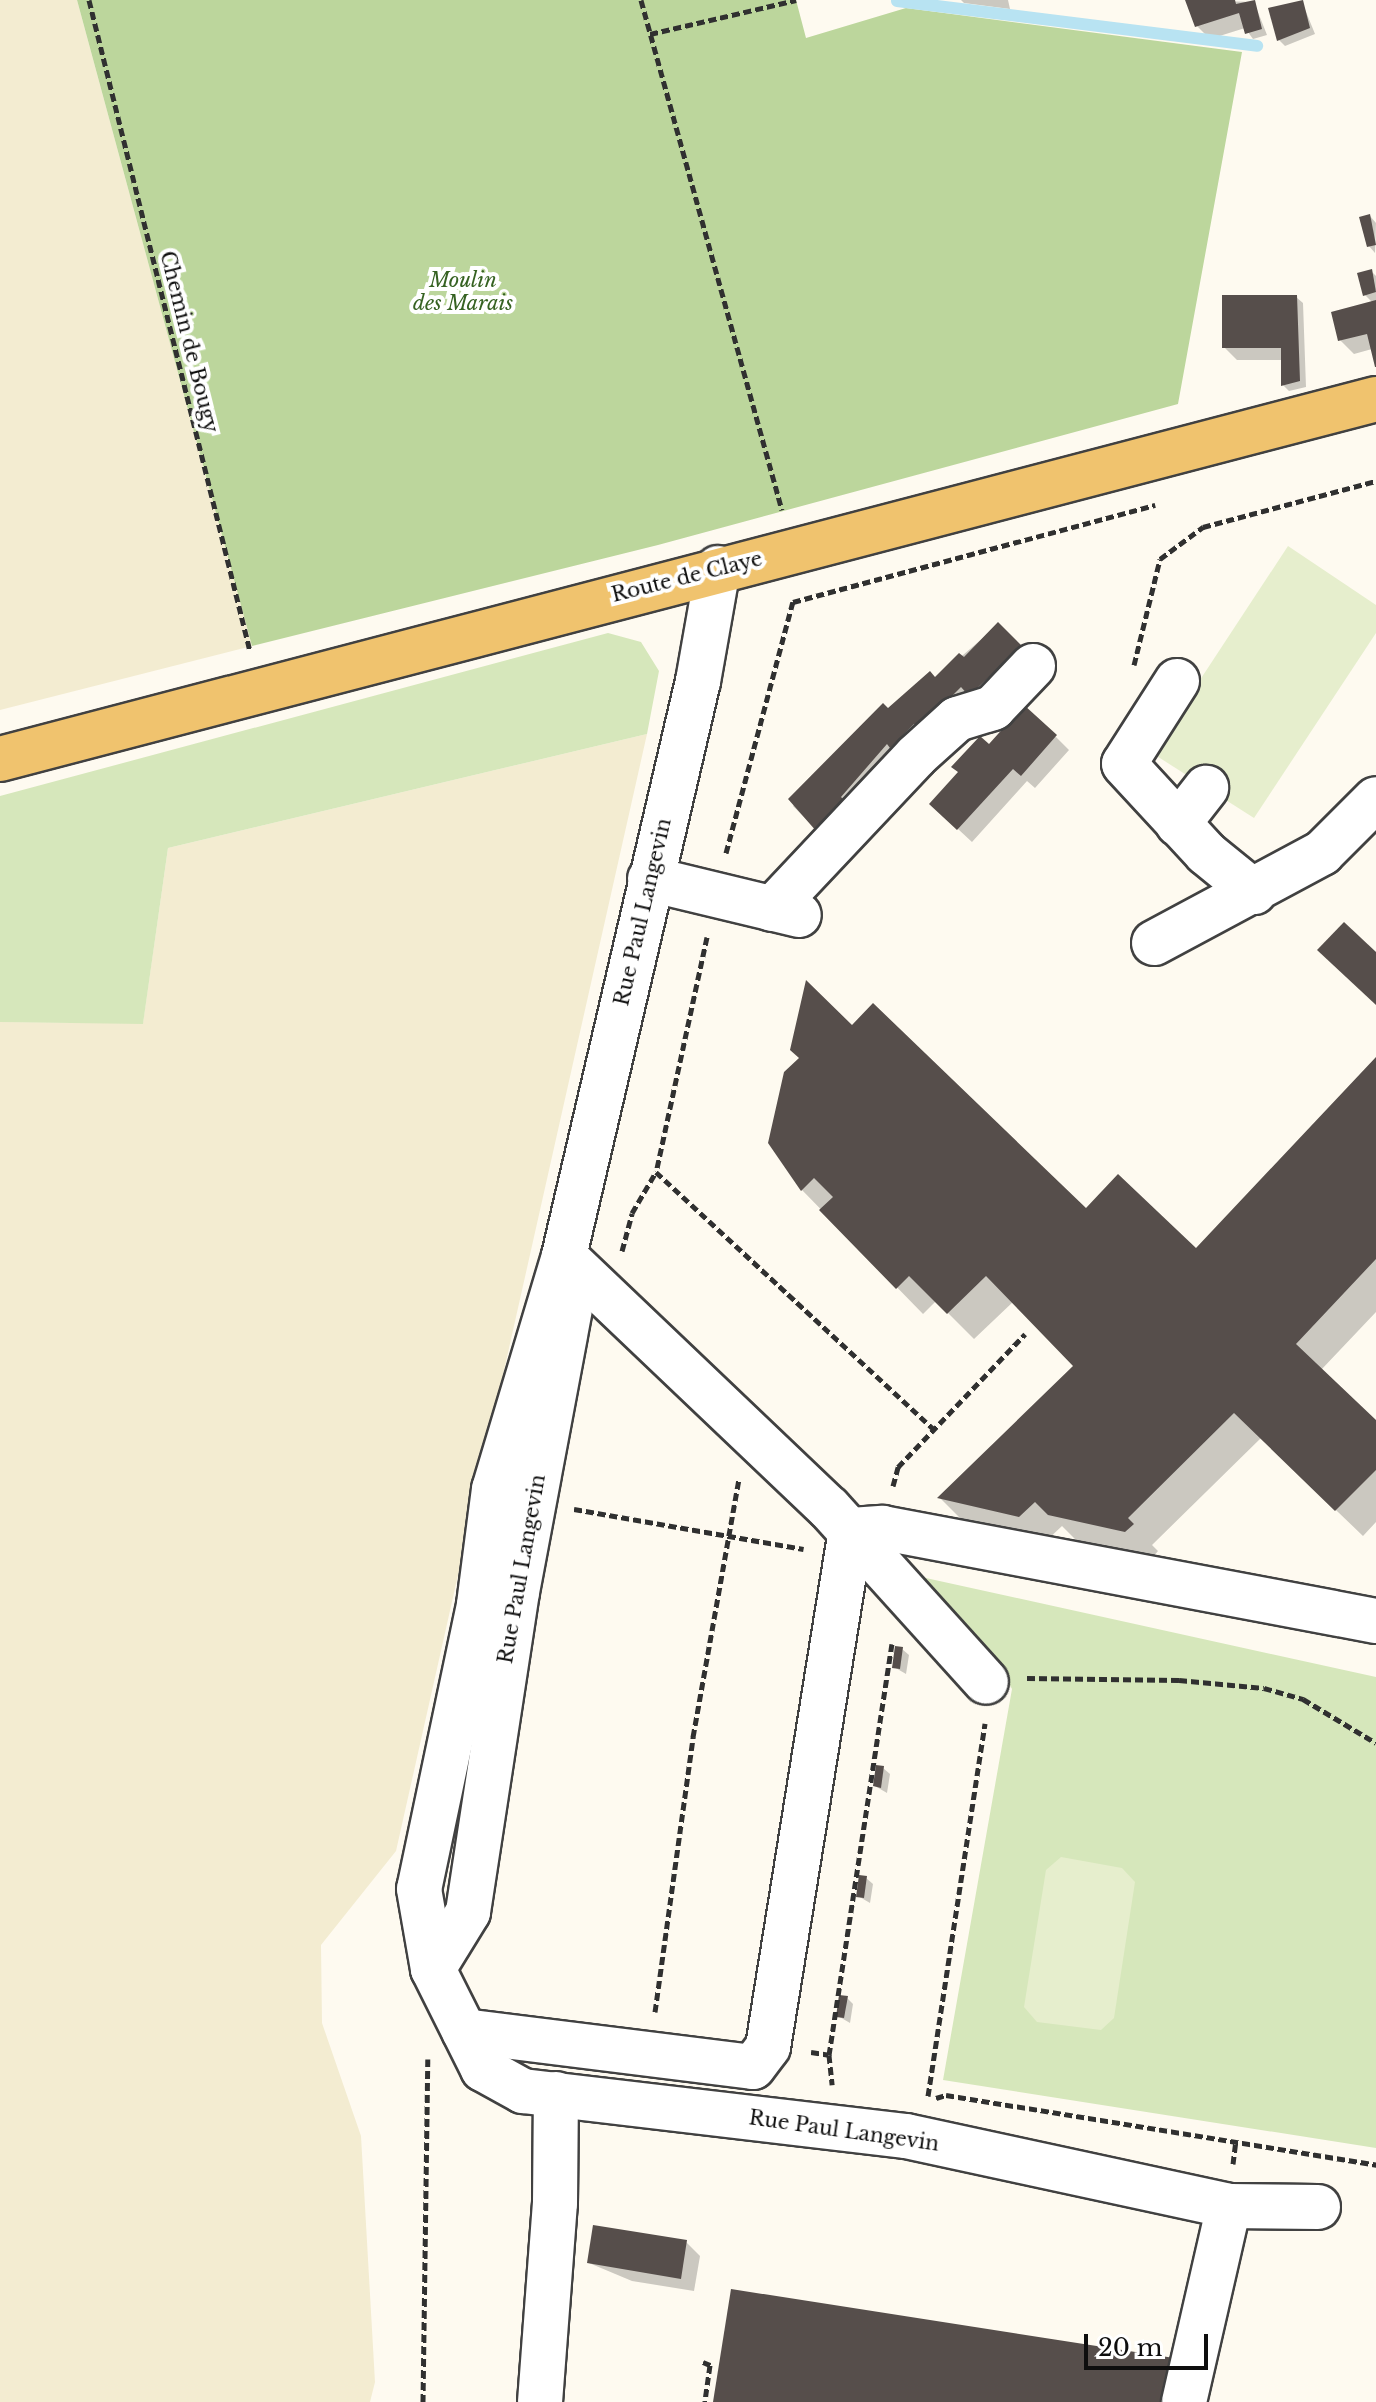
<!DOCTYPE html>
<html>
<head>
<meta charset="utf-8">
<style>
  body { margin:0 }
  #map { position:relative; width:1376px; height:2402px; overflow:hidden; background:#fefaf0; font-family:"Libre Baskerville",serif }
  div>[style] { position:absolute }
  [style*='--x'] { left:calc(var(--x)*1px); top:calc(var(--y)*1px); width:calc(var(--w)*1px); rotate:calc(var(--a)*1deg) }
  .farmland>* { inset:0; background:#f3ecd1 }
  .green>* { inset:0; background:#d6e7bb }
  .forest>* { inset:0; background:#bcd69c }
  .pitch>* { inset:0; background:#e6eecd }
  .shadow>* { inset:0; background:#0003 }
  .stream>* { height:12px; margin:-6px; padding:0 6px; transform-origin:6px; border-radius:6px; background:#b8e3f2 }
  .building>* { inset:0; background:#564e4b }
  .path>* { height:5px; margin-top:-2.5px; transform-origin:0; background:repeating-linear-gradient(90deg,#303030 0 8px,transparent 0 12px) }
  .roads { filter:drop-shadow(2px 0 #414141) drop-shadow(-2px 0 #414141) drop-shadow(0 2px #414141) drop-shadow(0 -2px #414141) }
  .minor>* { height:44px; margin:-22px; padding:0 22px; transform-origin:22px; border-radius:22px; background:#fff }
  .major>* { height:44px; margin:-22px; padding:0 22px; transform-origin:22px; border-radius:22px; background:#f0c36e }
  span { translate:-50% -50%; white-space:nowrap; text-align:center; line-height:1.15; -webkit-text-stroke:8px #fff; paint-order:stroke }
  .park-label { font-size:20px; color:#366222; font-style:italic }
  .street-label { font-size:20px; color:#0e0e0e }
  .scale { position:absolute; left:1084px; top:2334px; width:124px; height:36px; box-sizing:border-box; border:4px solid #0e0e0e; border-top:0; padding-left:10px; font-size:24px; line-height:28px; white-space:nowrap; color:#0e0e0e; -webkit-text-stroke:6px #fff; paint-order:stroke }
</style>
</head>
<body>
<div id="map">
  <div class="farmland">
    <div style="clip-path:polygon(0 0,77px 0,252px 646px,0 710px)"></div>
    <div style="clip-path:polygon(647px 734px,396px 1851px,321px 1945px,322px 2023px,361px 2136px,375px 2382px,370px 2402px,0 2402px,0 1022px,143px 1023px,168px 848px)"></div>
  </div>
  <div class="green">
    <div style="clip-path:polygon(608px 633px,641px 642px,659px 671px,647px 734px,168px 848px,143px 1024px,0 1022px,0 796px)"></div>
    <div style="clip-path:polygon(903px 1573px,1376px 1677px,1376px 2148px,943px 2080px,1012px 1689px,1002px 1671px)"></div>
  </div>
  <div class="forest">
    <div style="clip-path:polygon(77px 0,796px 0,806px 38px,906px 8px,1242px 52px,1178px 404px,658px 545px,252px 646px)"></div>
  </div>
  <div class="pitch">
    <div style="clip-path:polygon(1288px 546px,1376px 605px,1376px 633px,1254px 818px,1152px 753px)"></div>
    <div style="clip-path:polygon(1061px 1857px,1122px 1868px,1135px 1882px,1114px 2018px,1101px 2030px,1037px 2022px,1024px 2007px,1046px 1870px)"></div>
  </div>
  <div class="shadow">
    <div style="clip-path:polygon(961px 0,1008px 0,1010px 9px,964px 3px)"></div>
    <div style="clip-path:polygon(1187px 0,1254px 2px,1267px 35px,1253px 39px,1245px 28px,1210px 39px,1197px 26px)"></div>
    <div style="clip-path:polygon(1302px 2px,1315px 34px,1285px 46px,1279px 40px)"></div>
    <div style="clip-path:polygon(1370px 216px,1376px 223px,1375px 253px,1369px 246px)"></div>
    <div style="clip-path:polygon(1372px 272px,1376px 276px,1376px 362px,1372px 349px,1354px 354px,1340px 340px,1373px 303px,1365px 295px)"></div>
    <div style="clip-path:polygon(1296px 297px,1303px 303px,1306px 387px,1289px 391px,1283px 385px,1283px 360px,1237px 360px,1224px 347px)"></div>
    <div style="clip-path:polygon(998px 625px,1044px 671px,838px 851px,793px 806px,888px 711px,935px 679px)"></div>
    <div style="clip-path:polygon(1056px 737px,1069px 750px,1035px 788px,1027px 781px,972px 842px,945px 817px,989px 747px)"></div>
    <div style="clip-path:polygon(852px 1028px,1087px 1211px,1196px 1251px,1376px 1060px,1376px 1312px,1321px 1370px,1376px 1423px,1376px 1522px,1363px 1536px,1261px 1438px,1152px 1545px,1158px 1551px,1152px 1558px,1076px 1540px,1062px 1526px,1045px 1542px,965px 1523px,940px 1498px,1076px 1366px,1014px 1301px,974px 1339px,936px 1301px,923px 1314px,802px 1190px,770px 1142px)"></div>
    <div style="clip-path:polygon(902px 1649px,909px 1655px,906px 1674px,894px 1667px)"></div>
    <div style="clip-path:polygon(883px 1768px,890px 1774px,887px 1793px,875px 1786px)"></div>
    <div style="clip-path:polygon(866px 1878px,873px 1884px,870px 1903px,858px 1896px)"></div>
    <div style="clip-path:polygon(847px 1998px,853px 2004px,850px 2023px,838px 2016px)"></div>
    <div style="clip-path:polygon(686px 2242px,700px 2256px,694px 2291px,632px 2281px,589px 2263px)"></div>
  </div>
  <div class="stream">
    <div style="--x:897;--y:1;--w:363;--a:7.1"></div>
  </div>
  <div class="building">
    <div style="clip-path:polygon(1185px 0,1235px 0,1236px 4px,1255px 0,1262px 29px,1245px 34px,1239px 13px,1195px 27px)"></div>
    <div style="clip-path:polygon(1303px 0,1310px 28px,1277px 41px,1268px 8px)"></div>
    <div style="clip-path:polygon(1370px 214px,1376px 245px,1367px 247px,1359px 217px)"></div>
    <div style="clip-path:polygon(1372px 269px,1376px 292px,1363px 296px,1357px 273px)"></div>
    <div style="clip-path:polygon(1222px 295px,1297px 295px,1300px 381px,1281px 386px,1281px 348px,1222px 348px)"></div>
    <div style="clip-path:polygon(1376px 300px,1376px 367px,1375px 367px,1367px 334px,1338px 341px,1331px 312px)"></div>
    <div style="clip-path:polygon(998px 622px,1026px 650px,997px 679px,992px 674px,969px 696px,961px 687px,919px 729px,914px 724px,890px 748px,887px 744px,841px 797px,846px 802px,817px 832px,788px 799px,883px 703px,888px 708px,930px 671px,935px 677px,959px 653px,964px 657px)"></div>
    <div style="clip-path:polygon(1024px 705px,1057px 735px,1021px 776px,1013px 769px,957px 830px,929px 804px,958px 772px,951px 767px,980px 736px,989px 744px)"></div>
    <div style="clip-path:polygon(1344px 922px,1376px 952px,1376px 1005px,1317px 950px)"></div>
    <div style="clip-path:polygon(806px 980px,852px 1025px,873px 1003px,1086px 1208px,1118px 1174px,1196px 1248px,1376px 1057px,1376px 1259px,1296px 1344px,1376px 1420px,1376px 1470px,1335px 1511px,1234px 1413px,1128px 1518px,1134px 1524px,1125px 1532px,1048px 1515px,1035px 1502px,1019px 1517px,937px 1498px,1073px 1366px,986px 1276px,947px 1314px,909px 1276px,896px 1289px,819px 1210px,833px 1197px,814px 1178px,801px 1191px,768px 1143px,784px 1072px,799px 1058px,790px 1050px)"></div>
    <div style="clip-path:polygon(895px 1646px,903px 1647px,900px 1669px,892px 1668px)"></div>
    <div style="clip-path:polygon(876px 1765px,884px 1766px,881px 1788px,873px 1786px)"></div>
    <div style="clip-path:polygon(859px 1875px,867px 1876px,864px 1898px,856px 1897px)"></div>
    <div style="clip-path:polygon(839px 1995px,848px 1996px,844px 2018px,836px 2017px)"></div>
    <div style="clip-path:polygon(593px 2225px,687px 2240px,681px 2279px,587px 2263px)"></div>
    <div style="clip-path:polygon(731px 2289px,1174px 2358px,1167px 2402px,713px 2402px)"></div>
  </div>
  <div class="path">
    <div style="--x:89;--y:0;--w:671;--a:76.11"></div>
    <div style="--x:641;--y:0;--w:529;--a:74.55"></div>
    <div style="--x:650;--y:34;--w:150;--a:-13.1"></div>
    <div style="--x:1134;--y:665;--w:109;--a:-76.2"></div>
    <div style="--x:1160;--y:559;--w:54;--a:-36.7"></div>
    <div style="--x:1203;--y:527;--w:179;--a:-14.9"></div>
    <div style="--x:726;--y:853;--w:260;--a:-75.1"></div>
    <div style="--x:793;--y:602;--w:375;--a:-15"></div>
    <div style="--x:707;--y:937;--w:240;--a:102.2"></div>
    <div style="--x:656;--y:1172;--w:379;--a:42.8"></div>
    <div style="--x:622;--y:1251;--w:39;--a:-75"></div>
    <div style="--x:632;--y:1213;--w:48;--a:-59.7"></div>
    <div style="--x:893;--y:1486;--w:20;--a:-75"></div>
    <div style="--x:898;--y:1467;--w:184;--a:-46.3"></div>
    <div style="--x:574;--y:1509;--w:233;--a:9.9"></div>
    <div style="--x:1027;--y:1678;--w:152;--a:0.8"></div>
    <div style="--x:1179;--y:1680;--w:85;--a:5.4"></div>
    <div style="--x:1264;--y:1688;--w:41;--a:15.8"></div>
    <div style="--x:1303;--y:1699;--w:85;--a:31.1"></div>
    <div style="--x:655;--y:2012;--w:278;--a:-82.1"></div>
    <div style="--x:693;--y:1737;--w:261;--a:-79.9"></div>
    <div style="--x:811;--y:2052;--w:18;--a:9"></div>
    <div style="--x:829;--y:2055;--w:416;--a:-81.3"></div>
    <div style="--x:829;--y:2055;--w:30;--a:84"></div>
    <div style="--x:928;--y:2096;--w:377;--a:-81.3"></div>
    <div style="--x:936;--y:2098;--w:10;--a:-17"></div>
    <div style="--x:946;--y:2095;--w:436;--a:9.2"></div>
    <div style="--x:1233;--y:2164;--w:23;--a:-83"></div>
    <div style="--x:703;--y:2362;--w:8;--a:23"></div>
    <div style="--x:710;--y:2365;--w:37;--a:98"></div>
    <div style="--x:423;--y:2402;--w:343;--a:-89.2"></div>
  </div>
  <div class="roads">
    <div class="minor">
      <div style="--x:718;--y:568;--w:115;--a:100"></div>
      <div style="--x:698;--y:681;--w:590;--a:103.12"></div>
      <div style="--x:564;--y:1256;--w:243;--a:106.7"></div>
      <div style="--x:494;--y:1489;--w:117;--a:97.4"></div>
      <div style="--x:479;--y:1605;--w:290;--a:101.9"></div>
      <div style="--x:419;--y:1889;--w:81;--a:80.1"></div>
      <div style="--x:433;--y:1969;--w:112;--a:63.4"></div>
      <div style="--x:483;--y:2069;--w:46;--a:28.8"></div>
      <div style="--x:523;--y:2091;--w:386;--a:6.7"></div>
      <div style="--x:906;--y:2136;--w:330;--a:12.2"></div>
      <div style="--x:1229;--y:2206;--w:89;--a:0.6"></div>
      <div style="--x:1177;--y:681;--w:98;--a:122.6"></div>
      <div style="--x:1124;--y:764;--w:121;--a:47.3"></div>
      <div style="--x:1206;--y:853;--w:62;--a:39.1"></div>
      <div style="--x:1178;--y:824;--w:46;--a:-52.1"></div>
      <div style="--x:650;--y:879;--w:153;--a:13.6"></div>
      <div style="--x:772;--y:909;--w:210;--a:-46.7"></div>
      <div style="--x:916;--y:756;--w:55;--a:-42.1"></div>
      <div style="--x:957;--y:719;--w:38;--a:-17"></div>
      <div style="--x:993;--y:708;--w:58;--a:-46.4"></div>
      <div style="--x:1154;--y:943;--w:191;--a:-28.2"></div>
      <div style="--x:1322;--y:853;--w:76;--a:-45"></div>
      <div style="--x:564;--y:1256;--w:366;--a:43.6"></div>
      <div style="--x:829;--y:1508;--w:234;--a:47.9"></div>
      <div style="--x:433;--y:1969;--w:67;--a:-58.4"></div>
      <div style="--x:468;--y:1912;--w:324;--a:-81.3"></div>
      <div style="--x:517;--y:1592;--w:287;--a:-79.4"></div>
      <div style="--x:464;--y:2031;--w:291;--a:7.1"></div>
      <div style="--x:753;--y:2067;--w:25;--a:-53"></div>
      <div style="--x:768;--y:2047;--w:524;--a:-80.88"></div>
      <div style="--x:851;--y:1530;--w:32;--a:-4"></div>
      <div style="--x:883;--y:1528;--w:502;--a:10.68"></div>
      <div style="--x:540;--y:2402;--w:200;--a:-85.7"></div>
      <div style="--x:555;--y:2203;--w:109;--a:-89.5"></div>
      <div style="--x:1184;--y:2402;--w:201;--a:-77.1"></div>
    </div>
    <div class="major">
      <div style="--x:0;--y:759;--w:1422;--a:-14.66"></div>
    </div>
  </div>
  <div class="park-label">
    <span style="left:463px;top:292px">Moulin<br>des Marais</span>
  </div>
  <div class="street-label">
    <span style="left:189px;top:342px;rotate:76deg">Chemin de Bougy</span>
    <span style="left:687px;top:577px;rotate:-14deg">Route de Claye</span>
    <span style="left:643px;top:912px;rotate:-77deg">Rue Paul Langevin</span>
    <span style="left:522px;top:1569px;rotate:-80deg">Rue Paul Langevin</span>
    <span style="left:844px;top:2131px;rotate:8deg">Rue Paul Langevin</span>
  </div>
  <div class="scale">20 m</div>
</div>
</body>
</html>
